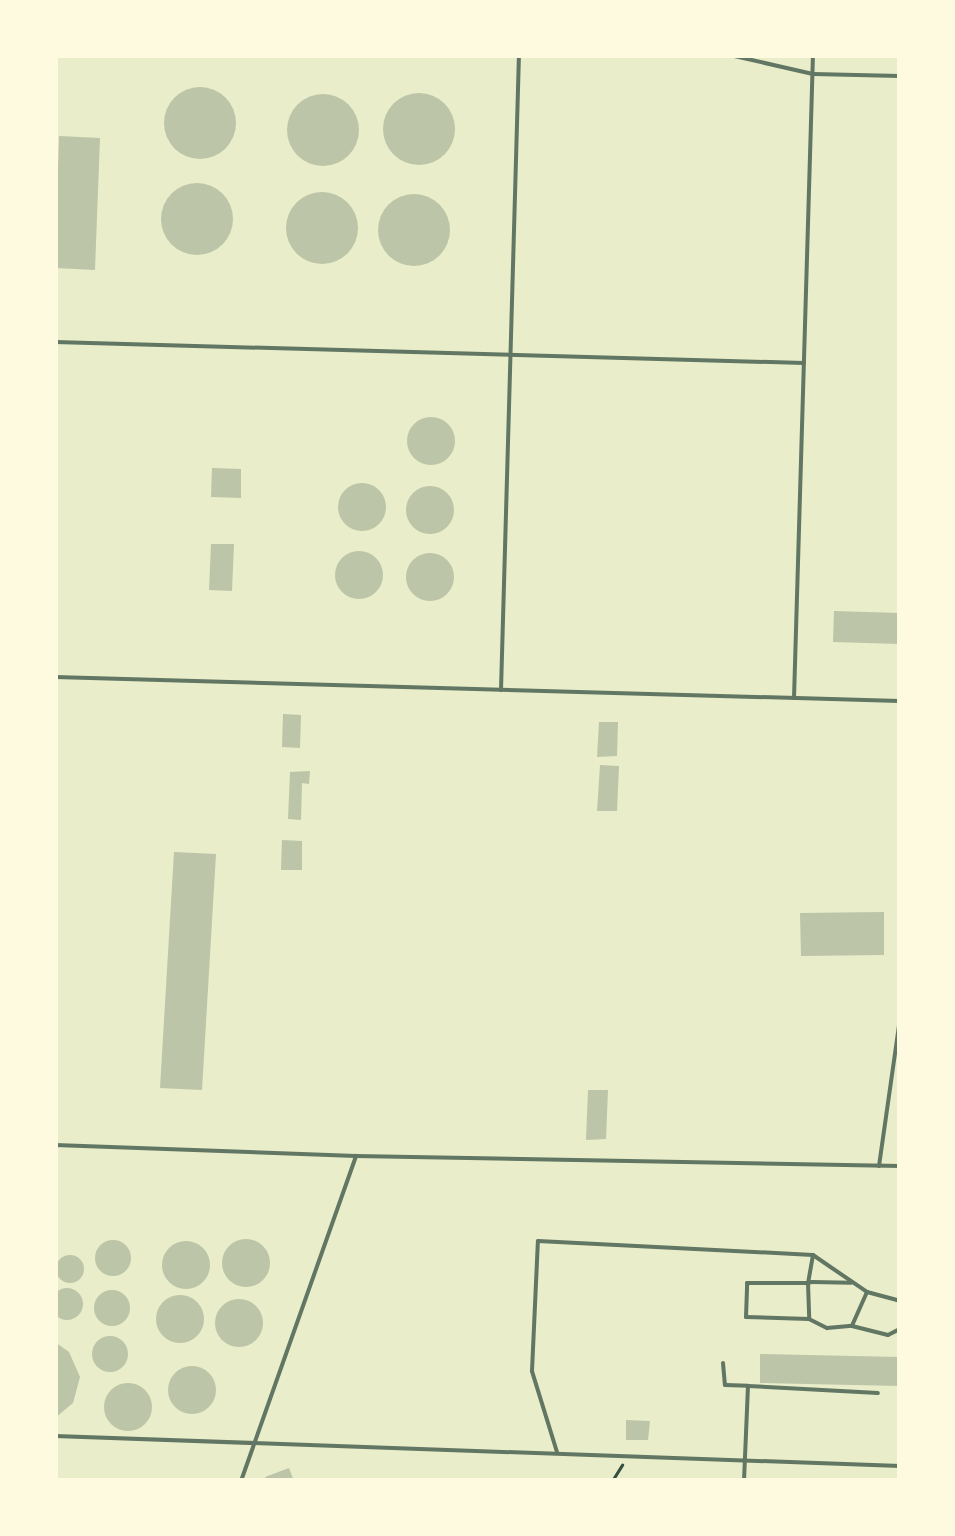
<!DOCTYPE html>
<html>
<head>
<meta charset="utf-8">
<style>
  body { margin:0 }
  #map { position:relative; width:955px; height:1536px; overflow:hidden; background:#e9edc9; font-family:Spectral,serif }
  div>[style] { position:absolute }
  [style*='--x'] { left:calc(var(--x)*1px); top:calc(var(--y)*1px); width:calc(var(--w)*1px); rotate:calc(var(--a)*1deg) }
  .building>* { inset:0; background:#bcc5a7 }
  .round { border-radius:50% }
  .path>* { height:2.5px; margin:-1.25px; padding:0 1.25px; transform-origin:1.25px; border-radius:1.25px; background:#344e41 }
  .service>* { height:4px; margin:-2px; padding:0 2px; transform-origin:2px; border-radius:2px; background:#617663 }
  span { translate:-50% -50%; white-space:nowrap; text-align:center; line-height:1.15; -webkit-text-stroke:10px #fefae0; paint-order:stroke }
  .frame { position:absolute; inset:0; border:58px solid #fefae0; pointer-events:none }
</style>
</head>
<body>
<div id="map">
  <div class="building">
    <div class="round" style="left:164px;top:87px;width:72px;height:72px"></div>
    <div class="round" style="left:383px;top:93px;width:72px;height:72px"></div>
    <div class="round" style="left:287px;top:94px;width:72px;height:72px"></div>
    <div style="clip-path:polygon(59px 136px,100px 138px,95px 270px,55px 268px)"></div>
    <div class="round" style="left:161px;top:183px;width:72px;height:72px"></div>
    <div class="round" style="left:286px;top:192px;width:72px;height:72px"></div>
    <div class="round" style="left:378px;top:194px;width:72px;height:72px"></div>
    <div class="round" style="left:407px;top:417px;width:48px;height:48px"></div>
    <div style="clip-path:polygon(212px 468px,241px 469px,241px 498px,211px 497px)"></div>
    <div class="round" style="left:338px;top:483px;width:48px;height:48px"></div>
    <div class="round" style="left:406px;top:486px;width:48px;height:48px"></div>
    <div style="clip-path:polygon(211px 544px,234px 544px,232px 591px,209px 590px)"></div>
    <div class="round" style="left:335px;top:551px;width:48px;height:48px"></div>
    <div class="round" style="left:406px;top:553px;width:48px;height:48px"></div>
    <div style="clip-path:polygon(834px 611px,900px 613px,900px 644px,833px 642px)"></div>
    <div style="clip-path:polygon(283px 714px,301px 715px,300px 748px,282px 747px)"></div>
    <div style="clip-path:polygon(599px 722px,618px 722px,617px 756px,597px 757px)"></div>
    <div style="clip-path:polygon(600px 765px,619px 766px,617px 811px,597px 811px)"></div>
    <div style="clip-path:polygon(310px 771px,309px 784px,302px 783px,301px 820px,288px 819px,290px 772px)"></div>
    <div style="clip-path:polygon(282px 840px,302px 841px,302px 870px,281px 870px)"></div>
    <div style="clip-path:polygon(174px 852px,216px 854px,202px 1090px,160px 1088px)"></div>
    <div style="clip-path:polygon(884px 912px,884px 955px,801px 956px,800px 913px)"></div>
    <div style="clip-path:polygon(588px 1090px,608px 1090px,606px 1139px,586px 1140px)"></div>
    <div class="round" style="left:222px;top:1239px;width:48px;height:48px"></div>
    <div class="round" style="left:95px;top:1240px;width:36px;height:36px"></div>
    <div class="round" style="left:162px;top:1241px;width:48px;height:48px"></div>
    <div class="round" style="left:56px;top:1255px;width:28px;height:28px"></div>
    <div class="round" style="left:51px;top:1288px;width:32px;height:32px"></div>
    <div class="round" style="left:94px;top:1290px;width:36px;height:36px"></div>
    <div class="round" style="left:156px;top:1295px;width:48px;height:48px"></div>
    <div class="round" style="left:215px;top:1299px;width:48px;height:48px"></div>
    <div class="round" style="left:92px;top:1336px;width:36px;height:36px"></div>
    <div style="clip-path:polygon(55px 1342px,69px 1352px,80px 1377px,73px 1403px,55px 1418px)"></div>
    <div style="clip-path:polygon(760px 1354px,900px 1357px,900px 1386px,760px 1383px)"></div>
    <div class="round" style="left:168px;top:1366px;width:48px;height:48px"></div>
    <div class="round" style="left:104px;top:1383px;width:48px;height:48px"></div>
    <div style="clip-path:polygon(626px 1420px,650px 1421px,648px 1440px,626px 1440px)"></div>
    <div style="clip-path:polygon(289px 1468px,294px 1481px,267px 1481px,265px 1477px)"></div>
  </div>
  <div class="path">
    <div style="--x:612;--y:1481;--w:19;--a:-58"></div>
  </div>
  <div class="service">
    <div style="--x:730;--y:55;--w:85;--a:12.9"></div>
    <div style="--x:813;--y:74;--w:87;--a:1.3"></div>
    <div style="--x:55;--y:342;--w:749;--a:1.61"></div>
    <div style="--x:55;--y:677;--w:845;--a:1.63"></div>
    <div style="--x:501;--y:690;--w:635;--a:-88.38"></div>
    <div style="--x:794;--y:698;--w:643;--a:-88.31"></div>
    <div style="--x:55;--y:1145;--w:301;--a:2.1"></div>
    <div style="--x:879;--y:1166;--w:149;--a:-81.9"></div>
    <div style="--x:813;--y:1255;--w:28;--a:100"></div>
    <div style="--x:808;--y:1283;--w:36;--a:88"></div>
    <div style="--x:809;--y:1319;--w:63;--a:-178.2"></div>
    <div style="--x:746;--y:1317;--w:34;--a:-88"></div>
    <div style="--x:747;--y:1283;--w:61;--a:0"></div>
    <div style="--x:808;--y:1283;--w:4;--a:-14"></div>
    <div style="--x:812;--y:1282;--w:39;--a:1"></div>
    <div style="--x:867;--y:1292;--w:37;--a:114"></div>
    <div style="--x:852;--y:1326;--w:37;--a:14"></div>
    <div style="--x:888;--y:1335;--w:13;--a:-27"></div>
    <div style="--x:809;--y:1319;--w:20;--a:27"></div>
    <div style="--x:827;--y:1328;--w:25;--a:-5"></div>
    <div style="--x:723;--y:1363;--w:22;--a:85"></div>
    <div style="--x:725;--y:1385;--w:23;--a:2"></div>
    <div style="--x:55;--y:1436;--w:846;--a:2.03"></div>
    <div style="--x:557;--y:1452;--w:85;--a:-107.2"></div>
    <div style="--x:532;--y:1371;--w:130;--a:-87.4"></div>
    <div style="--x:538;--y:1241;--w:275;--a:2.9"></div>
    <div style="--x:813;--y:1255;--w:65;--a:34.4"></div>
    <div style="--x:867;--y:1292;--w:34;--a:15"></div>
    <div style="--x:241;--y:1481;--w:345;--a:-70.5"></div>
    <div style="--x:356;--y:1156;--w:544;--a:1.05"></div>
    <div style="--x:744;--y:1481;--w:95;--a:-87.6"></div>
    <div style="--x:748;--y:1386;--w:130;--a:3.1"></div>
  </div>
  <div class="frame"></div>
</div>
</body>
</html>
